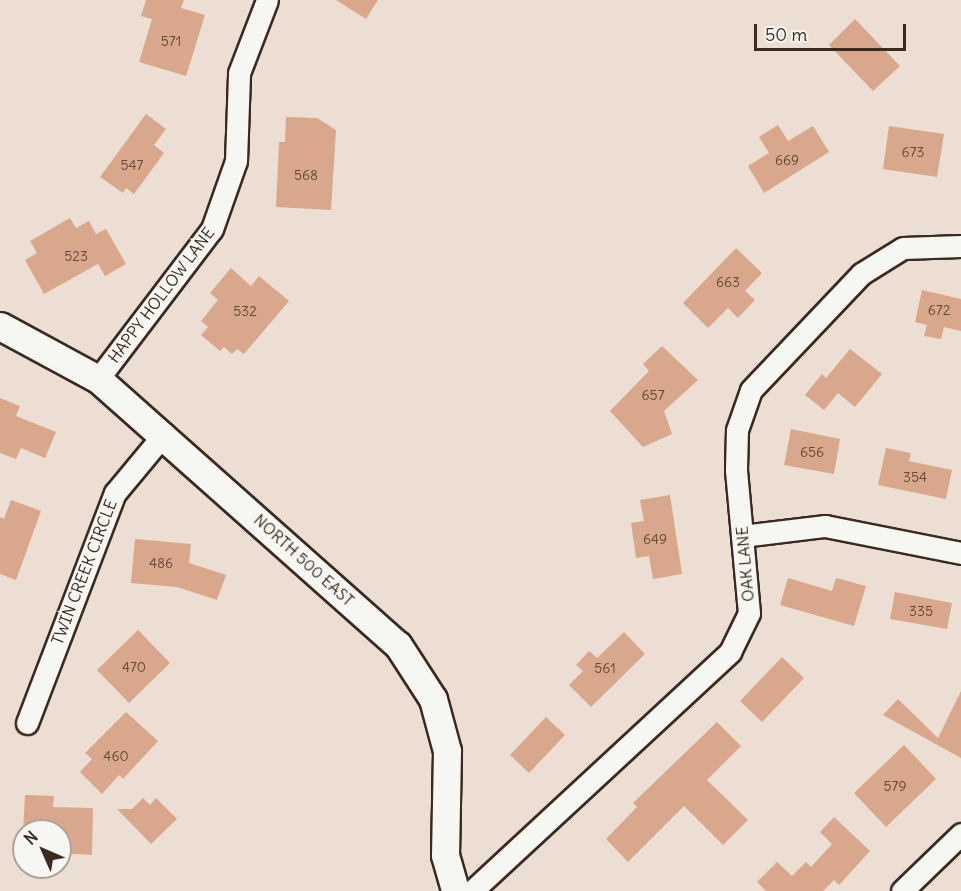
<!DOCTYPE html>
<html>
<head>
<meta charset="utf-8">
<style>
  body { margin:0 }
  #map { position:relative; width:961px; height:891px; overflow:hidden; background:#edded3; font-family:Delius,sans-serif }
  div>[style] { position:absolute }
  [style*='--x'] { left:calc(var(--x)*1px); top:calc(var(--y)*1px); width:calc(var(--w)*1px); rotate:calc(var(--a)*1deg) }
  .building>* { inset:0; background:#d9a78b }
  .roads { filter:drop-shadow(2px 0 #3b2a1e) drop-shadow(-2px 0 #3b2a1e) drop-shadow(0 2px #3b2a1e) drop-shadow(0 -2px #3b2a1e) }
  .minor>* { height:21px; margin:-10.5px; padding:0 10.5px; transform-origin:10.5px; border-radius:10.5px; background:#f6f6f2 }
  .tertiary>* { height:27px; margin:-13.5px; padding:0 13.5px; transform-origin:13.5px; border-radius:13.5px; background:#f6f6f2 }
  span { translate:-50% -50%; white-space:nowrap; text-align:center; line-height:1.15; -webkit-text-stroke:4.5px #f6f6f2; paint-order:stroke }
  .number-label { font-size:14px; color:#624939 }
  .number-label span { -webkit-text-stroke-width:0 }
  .street-label { font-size:16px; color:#3b2a1e }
  .north { position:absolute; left:12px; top:819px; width:60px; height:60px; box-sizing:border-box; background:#f6f6f2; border:2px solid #aba49d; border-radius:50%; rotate:315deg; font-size:16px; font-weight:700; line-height:24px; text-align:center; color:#3b2a1e }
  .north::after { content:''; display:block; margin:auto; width:21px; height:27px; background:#3b2a1e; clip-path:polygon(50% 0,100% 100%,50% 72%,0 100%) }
  .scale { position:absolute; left:754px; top:24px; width:152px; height:27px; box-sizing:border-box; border:3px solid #3b2a1e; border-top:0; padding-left:8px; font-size:18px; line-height:21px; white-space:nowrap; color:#3b2a1e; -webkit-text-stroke:4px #f6f6f2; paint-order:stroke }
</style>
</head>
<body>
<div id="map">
  <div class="building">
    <div style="clip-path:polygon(146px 0,184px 0,181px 8px,205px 15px,186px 76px,139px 62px,152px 19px,141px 16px)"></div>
    <div style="clip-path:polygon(336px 0,378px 0,366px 19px)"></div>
    <div style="clip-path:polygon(855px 19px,900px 66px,873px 91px,829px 45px)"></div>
    <div style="clip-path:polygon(146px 114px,166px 129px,154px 145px,164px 153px,134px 194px,126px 188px,123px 193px,100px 177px)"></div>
    <div style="clip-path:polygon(286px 117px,317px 118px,336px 130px,331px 210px,276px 207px,279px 142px,285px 142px)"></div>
    <div style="clip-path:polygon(778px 125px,788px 141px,813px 126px,829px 152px,764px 193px,748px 166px,769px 153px,759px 137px)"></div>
    <div style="clip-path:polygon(889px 126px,944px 134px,937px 177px,883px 169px)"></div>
    <div style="clip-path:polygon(70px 218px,76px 228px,89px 221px,96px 234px,106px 229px,126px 264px,105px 276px,98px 264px,44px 294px,25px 260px,37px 253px,30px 241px)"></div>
    <div style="clip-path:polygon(736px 248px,762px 273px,745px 291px,755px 300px,738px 318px,728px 308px,708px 328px,683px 303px)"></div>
    <div style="clip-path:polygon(231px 268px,251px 286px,259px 276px,289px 301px,244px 354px,237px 349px,232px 354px,224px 347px,220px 351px,201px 335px,208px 327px,201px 321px,218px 300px,210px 293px)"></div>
    <div style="clip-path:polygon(922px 290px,961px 299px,961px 331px,944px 327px,941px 339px,924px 336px,927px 325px,915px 322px)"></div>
    <div style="clip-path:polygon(662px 346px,698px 380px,664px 411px,672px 434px,643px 447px,610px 411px,649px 371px,643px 364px)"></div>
    <div style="clip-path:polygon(850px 349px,882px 374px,855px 407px,838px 393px,824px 410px,805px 395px,822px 374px,826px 378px)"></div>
    <div style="clip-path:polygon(0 398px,20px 406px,16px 416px,56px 432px,45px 458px,21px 448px,16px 459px,0 453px)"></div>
    <div style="clip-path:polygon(791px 429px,840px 439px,834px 474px,784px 465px)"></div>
    <div style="clip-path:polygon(886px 448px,911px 453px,909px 461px,952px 470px,946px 499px,878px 485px)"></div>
    <div style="clip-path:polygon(670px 495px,682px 574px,653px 579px,649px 556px,636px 558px,631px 523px,644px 521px,640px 500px)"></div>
    <div style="clip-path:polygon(11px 500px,41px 511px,16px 580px,0 574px,0 517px,4px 519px)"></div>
    <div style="clip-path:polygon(135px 539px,191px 544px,189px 563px,226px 575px,217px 600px,177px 587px,131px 583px)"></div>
    <div style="clip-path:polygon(788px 578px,832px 591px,836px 578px,866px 586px,854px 626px,780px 605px)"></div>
    <div style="clip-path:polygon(895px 592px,952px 603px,947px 629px,890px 619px)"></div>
    <div style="clip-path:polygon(138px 630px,170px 663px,129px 703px,97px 670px)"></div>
    <div style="clip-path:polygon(624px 632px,645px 654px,591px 707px,569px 685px,583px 671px,576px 665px,589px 651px,597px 658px)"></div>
    <div style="clip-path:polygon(782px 657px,804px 678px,762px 722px,740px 701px)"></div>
    <div style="clip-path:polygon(961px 691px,961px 758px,883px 715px,898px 699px,938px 738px)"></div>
    <div style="clip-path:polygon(126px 712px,158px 741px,123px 779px,119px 775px,102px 794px,80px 772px,92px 759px,85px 753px)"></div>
    <div style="clip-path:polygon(546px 717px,565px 735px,529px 773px,510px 755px)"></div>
    <div style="clip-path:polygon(717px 722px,741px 746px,707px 780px,748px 820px,723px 845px,684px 806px,628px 862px,606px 839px,637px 807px,633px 803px)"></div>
    <div style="clip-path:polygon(904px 745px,936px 779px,886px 827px,854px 793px)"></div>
    <div style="clip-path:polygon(25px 795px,54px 796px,53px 807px,93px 808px,92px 855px,60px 853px,60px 831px,23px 831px)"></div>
    <div style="clip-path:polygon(143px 798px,150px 805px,156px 798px,177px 819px,151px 844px,117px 809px,132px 809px)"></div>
    <div style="clip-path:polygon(834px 817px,870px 851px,839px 885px,834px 880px,823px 891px,766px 891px,757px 882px,777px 862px,792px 876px,806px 862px,811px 867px,832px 844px,820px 832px)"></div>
  </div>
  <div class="roads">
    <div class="minor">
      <div style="--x:98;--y:379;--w:188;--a:-52.8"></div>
      <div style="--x:212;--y:229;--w:72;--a:-70.6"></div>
      <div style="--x:236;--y:161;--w:88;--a:-88"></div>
      <div style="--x:239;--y:73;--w:78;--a:-69"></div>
      <div style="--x:742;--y:536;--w:84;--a:-6.9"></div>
      <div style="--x:825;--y:526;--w:139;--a:11.2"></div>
      <div style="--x:27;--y:723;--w:246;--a:-69.1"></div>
      <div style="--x:115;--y:493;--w:77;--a:-50.3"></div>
      <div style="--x:472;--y:891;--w:352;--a:-42.8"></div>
      <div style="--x:730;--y:652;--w:43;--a:-64"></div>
      <div style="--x:749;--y:613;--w:144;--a:-95.2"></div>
      <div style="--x:736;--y:470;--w:40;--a:-88.6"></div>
      <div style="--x:737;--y:430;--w:42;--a:-70.7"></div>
      <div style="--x:751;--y:390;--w:160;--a:-46.5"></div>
      <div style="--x:861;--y:274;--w:49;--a:-31.8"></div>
      <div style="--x:903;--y:248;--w:58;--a:-2"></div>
      <div style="--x:902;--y:891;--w:82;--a:-44"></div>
    </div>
    <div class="tertiary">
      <div style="--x:0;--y:326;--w:111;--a:28.4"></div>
      <div style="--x:98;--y:379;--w:401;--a:41.6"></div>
      <div style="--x:398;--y:645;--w:64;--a:57.1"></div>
      <div style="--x:433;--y:699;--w:54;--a:74.9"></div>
      <div style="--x:447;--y:751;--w:104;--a:91.1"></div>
      <div style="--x:445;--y:855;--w:37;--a:74"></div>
    </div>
  </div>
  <div class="number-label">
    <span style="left:171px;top:41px">571</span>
    <span style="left:913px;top:152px">673</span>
    <span style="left:787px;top:160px">669</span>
    <span style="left:132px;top:165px">547</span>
    <span style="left:306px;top:175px">568</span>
    <span style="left:76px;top:256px">523</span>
    <span style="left:728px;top:282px">663</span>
    <span style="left:939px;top:310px">672</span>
    <span style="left:245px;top:311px">532</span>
    <span style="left:653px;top:395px">657</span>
    <span style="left:812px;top:452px">656</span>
    <span style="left:915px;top:477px">354</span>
    <span style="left:655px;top:539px">649</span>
    <span style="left:161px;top:563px">486</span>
    <span style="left:921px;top:611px">335</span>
    <span style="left:134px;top:667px">470</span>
    <span style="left:605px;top:668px">561</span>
    <span style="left:116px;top:756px">460</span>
    <span style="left:895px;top:786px">579</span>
  </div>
  <div class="street-label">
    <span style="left:161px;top:295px;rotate:-53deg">HAPPY HOLLOW LANE</span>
    <span style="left:304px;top:560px;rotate:42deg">NORTH 500 EAST</span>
    <span style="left:745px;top:564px;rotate:-95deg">OAK LANE</span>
    <span style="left:84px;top:572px;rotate:-69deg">TWIN CREEK CIRCLE</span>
  </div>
  <div class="north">N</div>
  <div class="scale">50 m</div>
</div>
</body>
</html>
